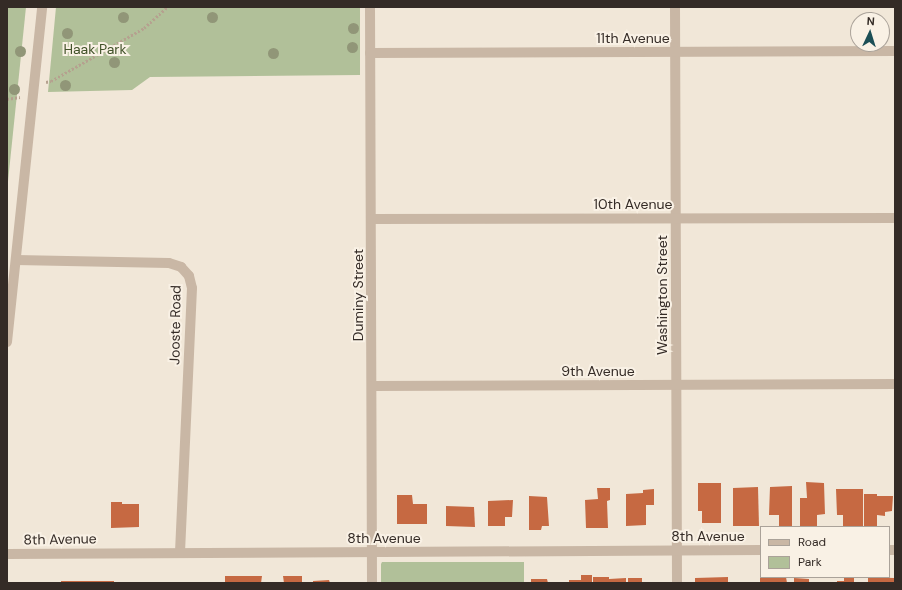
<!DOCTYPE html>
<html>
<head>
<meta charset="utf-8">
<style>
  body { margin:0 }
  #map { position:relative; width:902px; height:590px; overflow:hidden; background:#f1e7d8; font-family:"DM Sans",sans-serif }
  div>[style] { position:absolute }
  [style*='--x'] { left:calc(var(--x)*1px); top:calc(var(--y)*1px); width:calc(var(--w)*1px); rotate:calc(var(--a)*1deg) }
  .green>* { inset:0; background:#b1c099 }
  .building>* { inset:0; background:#c66942 }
  .path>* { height:2.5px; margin-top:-1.25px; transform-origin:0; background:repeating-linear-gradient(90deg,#b5a18f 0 2px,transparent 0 4px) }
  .minor>* { height:10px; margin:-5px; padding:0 5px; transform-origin:5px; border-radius:5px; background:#c9b7a5 }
  .tertiary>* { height:10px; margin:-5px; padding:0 5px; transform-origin:5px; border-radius:5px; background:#c9b7a5 }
  .trees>* { width:11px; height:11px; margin:-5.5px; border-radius:50%; background:#919678 }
  span { translate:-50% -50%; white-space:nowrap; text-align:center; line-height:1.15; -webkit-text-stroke:4px #f9f1e5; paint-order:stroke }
  .street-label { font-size:14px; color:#342b26 }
  .park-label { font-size:14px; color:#42532a }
  .frame { position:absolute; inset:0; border:8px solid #342b26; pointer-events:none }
  .legend { position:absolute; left:760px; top:526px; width:130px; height:52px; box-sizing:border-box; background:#f9f1e5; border:1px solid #aaa299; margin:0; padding:5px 7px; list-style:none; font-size:12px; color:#342b26 }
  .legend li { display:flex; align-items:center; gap:8px; height:20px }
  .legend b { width:20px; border:1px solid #aaa299 }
  .north { position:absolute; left:850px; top:12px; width:40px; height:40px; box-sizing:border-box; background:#f9f1e5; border:1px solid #aaa299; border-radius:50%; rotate:4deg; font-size:11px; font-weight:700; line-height:16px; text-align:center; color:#342b26 }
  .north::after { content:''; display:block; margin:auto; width:14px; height:18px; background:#1c4f56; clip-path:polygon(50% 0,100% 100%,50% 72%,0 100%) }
</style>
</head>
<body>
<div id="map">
  <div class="green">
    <div style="clip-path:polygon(7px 7px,26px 7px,7px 191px)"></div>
    <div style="clip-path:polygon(56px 7px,360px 7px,360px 75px,150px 77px,132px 90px,48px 92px)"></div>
    <div style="clip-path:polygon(382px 562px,524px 562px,524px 583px,381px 583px,381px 564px)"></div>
  </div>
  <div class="building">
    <div style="clip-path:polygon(806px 482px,824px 483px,825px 514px,817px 515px,817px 527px,800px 527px,800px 498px,807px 498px)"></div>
    <div style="clip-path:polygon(698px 483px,721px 483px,721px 523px,702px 523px,702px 511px,698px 511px)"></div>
    <div style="clip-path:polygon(792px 486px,792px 527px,779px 527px,779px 515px,769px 515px,770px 487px)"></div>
    <div style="clip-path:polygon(758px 487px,759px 526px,733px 526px,733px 488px)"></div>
    <div style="clip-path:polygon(597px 488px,610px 488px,610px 500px,607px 501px,608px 528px,586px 528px,585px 500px,598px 499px)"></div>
    <div style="clip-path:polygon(654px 489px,654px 505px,646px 505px,646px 525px,626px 526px,626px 494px,643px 493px,643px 490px)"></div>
    <div style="clip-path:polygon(836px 489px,863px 489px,863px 527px,843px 527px,843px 515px,837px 515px)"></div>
    <div style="clip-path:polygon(864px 494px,877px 494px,877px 496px,893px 496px,892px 511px,885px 512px,885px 516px,877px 515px,877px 527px,864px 527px)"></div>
    <div style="clip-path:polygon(397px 495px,412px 495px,413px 504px,427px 504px,427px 524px,397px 524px)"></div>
    <div style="clip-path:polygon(529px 496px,547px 497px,549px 526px,542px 526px,541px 530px,529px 530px)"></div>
    <div style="clip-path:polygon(513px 500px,512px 517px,505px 517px,505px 526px,488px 526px,488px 501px)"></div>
    <div style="clip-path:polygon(111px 502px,122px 502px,122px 504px,139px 504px,139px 527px,111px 528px)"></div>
    <div style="clip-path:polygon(446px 506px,474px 507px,475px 527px,446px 526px)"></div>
    <div style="clip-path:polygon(581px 575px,592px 575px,592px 583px,569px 583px,569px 580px,581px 580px)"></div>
    <div style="clip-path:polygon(225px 576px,262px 576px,261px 583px,225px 583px)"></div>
    <div style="clip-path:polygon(283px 576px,302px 576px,302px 583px,284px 583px)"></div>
    <div style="clip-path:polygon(593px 577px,609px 577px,609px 579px,626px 578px,626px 583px,593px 583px)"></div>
    <div style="clip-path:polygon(728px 577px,728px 583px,695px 583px,695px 578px)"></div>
    <div style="clip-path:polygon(760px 577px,786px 577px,787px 583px,760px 583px)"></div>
    <div style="clip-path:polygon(844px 577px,854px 577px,854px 583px,837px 583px,837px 581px,844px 581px)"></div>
    <div style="clip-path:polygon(868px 577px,894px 578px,894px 583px,868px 583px)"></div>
    <div style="clip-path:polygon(628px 578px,642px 578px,642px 583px,628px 583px)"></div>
    <div style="clip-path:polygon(794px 578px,809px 579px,809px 583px,794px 583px)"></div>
    <div style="clip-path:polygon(531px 579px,547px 579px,548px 583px,531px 583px)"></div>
    <div style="clip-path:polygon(329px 580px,330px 583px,313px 583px,313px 581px)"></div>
    <div style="clip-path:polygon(61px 581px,114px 581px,114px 583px,61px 583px)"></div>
  </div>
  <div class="path">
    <div style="--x:46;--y:82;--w:5;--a:-11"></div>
    <div style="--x:51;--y:81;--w:107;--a:-29.7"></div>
    <div style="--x:144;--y:28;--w:31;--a:-42"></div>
    <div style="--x:7;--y:99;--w:13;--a:-9"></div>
  </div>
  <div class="minor">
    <div style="--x:370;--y:7;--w:576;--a:89.8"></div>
    <div style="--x:675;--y:7;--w:576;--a:89.8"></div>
    <div style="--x:370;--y:53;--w:525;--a:-0.22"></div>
    <div style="--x:371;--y:219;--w:524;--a:-0.11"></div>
    <div style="--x:16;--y:260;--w:153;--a:1.1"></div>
    <div style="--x:169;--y:263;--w:13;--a:18"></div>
    <div style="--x:181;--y:267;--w:12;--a:48"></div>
    <div style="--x:189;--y:276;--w:12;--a:76"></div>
    <div style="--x:192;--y:288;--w:264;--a:92.6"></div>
    <div style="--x:372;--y:386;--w:523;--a:-0.22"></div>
    <div style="--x:889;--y:550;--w:6;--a:0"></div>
    <div style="--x:7;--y:554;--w:754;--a:-0.3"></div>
  </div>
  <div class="tertiary">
    <div style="--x:7;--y:342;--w:337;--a:-84"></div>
  </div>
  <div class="trees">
    <div style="left:123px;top:17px"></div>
    <div style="left:212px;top:17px"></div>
    <div style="left:353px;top:28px"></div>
    <div style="left:67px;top:33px"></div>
    <div style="left:352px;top:47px"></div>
    <div style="left:20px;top:51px"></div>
    <div style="left:273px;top:53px"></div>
    <div style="left:114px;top:62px"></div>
    <div style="left:65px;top:85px"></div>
    <div style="left:14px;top:89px"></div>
  </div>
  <div class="street-label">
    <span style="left:633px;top:38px">11th Avenue</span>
    <span style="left:633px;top:204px">10th Avenue</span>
    <span style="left:358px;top:295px;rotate:-90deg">Duminy Street</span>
    <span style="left:662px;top:295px;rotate:-90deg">Washington Street</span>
    <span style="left:175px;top:325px;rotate:-89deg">Jooste Road</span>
    <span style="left:598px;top:371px">9th Avenue</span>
    <span style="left:708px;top:536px">8th Avenue</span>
    <span style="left:384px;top:538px">8th Avenue</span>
    <span style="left:60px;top:539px;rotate:-1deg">8th Avenue</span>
  </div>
  <div class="park-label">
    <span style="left:95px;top:49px">Haak Park</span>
  </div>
  <div class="frame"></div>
  <ul class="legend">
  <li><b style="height:5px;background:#c9b7a5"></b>Road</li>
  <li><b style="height:11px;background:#b1c099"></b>Park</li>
  </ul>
  <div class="north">N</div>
</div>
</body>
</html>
